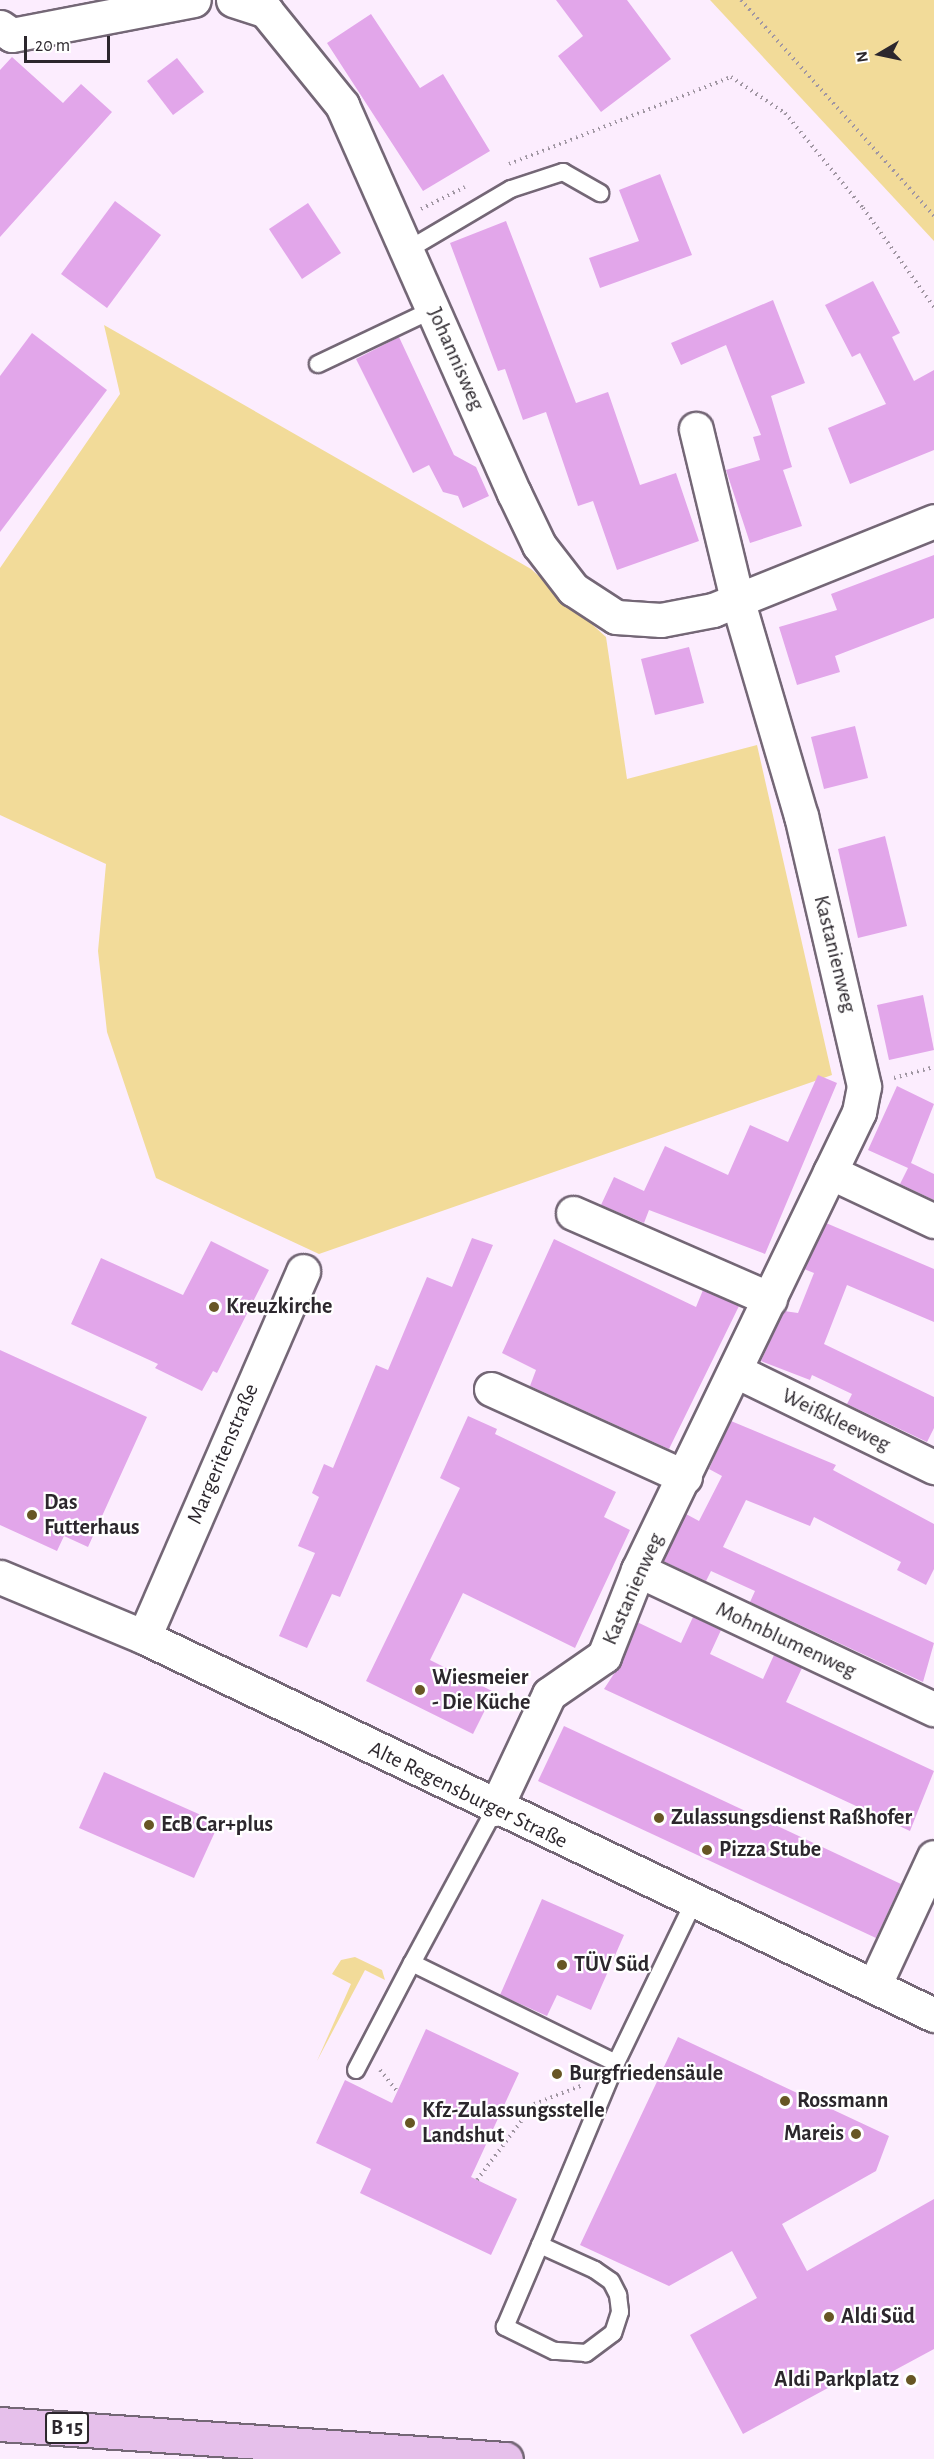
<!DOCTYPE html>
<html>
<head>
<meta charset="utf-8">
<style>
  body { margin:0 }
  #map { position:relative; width:934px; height:2459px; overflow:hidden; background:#fcedfe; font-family:"Alegreya Sans",sans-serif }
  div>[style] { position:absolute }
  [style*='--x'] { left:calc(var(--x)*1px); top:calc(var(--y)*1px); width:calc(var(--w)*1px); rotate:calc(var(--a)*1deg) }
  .green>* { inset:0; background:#f2db99 }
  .building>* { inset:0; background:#e2a6ea }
  .path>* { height:4px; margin-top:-2px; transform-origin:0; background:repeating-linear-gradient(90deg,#a096a2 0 1.5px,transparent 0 6px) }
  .roads { filter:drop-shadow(2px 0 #746776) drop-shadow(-2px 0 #746776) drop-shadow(0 2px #746776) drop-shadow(0 -2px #746776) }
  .service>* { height:16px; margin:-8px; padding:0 8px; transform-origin:8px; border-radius:8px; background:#fff }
  .minor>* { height:33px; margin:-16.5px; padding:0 16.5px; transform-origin:16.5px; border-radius:16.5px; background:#fff }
  .tertiary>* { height:33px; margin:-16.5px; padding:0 16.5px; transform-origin:16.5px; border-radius:16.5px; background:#fff }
  .trunk>* { height:33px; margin:-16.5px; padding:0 16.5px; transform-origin:16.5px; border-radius:16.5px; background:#e6c0eb }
  .dots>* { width:16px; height:16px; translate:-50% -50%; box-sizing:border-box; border:3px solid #fff; border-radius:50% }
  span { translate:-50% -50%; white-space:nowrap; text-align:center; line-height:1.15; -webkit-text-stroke:4.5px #fff; paint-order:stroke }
  .shield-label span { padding:2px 4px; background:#fff; border:2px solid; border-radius:4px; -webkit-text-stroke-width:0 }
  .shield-label { font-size:21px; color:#2c272d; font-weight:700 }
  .street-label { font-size:22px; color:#2c272d }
  .poi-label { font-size:22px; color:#2c272d; font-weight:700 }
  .left { translate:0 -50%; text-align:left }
  .right { translate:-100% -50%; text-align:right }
  .north { position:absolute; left:850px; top:24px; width:60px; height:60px; -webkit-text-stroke:4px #fff; paint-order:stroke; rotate:261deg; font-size:16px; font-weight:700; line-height:24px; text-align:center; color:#2c272d }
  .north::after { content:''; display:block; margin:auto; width:21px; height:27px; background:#2c272d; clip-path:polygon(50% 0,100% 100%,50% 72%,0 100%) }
  .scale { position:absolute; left:24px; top:36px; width:86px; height:27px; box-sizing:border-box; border:3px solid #2c272d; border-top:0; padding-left:8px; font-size:18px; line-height:21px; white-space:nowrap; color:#2c272d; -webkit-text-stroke:4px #fff; paint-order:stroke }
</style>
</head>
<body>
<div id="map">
  <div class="green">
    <div style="clip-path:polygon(710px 0,934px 0,934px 241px)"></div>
    <div style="clip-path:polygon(104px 325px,531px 569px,606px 637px,627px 779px,757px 745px,832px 1075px,319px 1254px,156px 1178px,107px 1032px,98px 951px,106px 864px,0 815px,0 568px,120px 394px)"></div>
    <div style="clip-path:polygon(355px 1957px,382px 1970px,385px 1980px,365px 1970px,317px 2061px,351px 1984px,332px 1974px,341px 1960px)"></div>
  </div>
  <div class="building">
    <div style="clip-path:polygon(556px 0,627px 0,671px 59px,601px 112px,558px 56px,583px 36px)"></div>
    <div style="clip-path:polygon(371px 14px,420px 88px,443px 74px,490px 151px,423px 191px,327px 43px)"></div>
    <div style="clip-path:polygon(12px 57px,63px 103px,81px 84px,112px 112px,0 237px,0 70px)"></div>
    <div style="clip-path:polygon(177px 58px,204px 92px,173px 115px,147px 81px)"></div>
    <div style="clip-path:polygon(660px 174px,692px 255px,600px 288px,589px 258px,639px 241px,619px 190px)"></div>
    <div style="clip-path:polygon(115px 201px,161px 235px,107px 308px,61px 274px)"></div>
    <div style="clip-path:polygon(308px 203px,341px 253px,302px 279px,269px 229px)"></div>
    <div style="clip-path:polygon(506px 221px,576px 403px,608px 392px,640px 485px,676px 473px,699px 541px,617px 570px,593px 501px,578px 506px,546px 412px,523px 420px,505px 369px,498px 371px,450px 243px)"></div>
    <div style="clip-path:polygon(873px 281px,900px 333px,892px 337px,914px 381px,934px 370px,934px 450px,850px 484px,828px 428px,886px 404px,860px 353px,852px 357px,825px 305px)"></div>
    <div style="clip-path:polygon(773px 300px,805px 383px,771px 396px,792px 467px,783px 470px,802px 526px,750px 543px,726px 470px,760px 460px,753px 437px,761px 435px,726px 345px,681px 365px,671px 343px)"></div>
    <div style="clip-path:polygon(32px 333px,107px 390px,0 532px,0 376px)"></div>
    <div style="clip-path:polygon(399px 337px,454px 455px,476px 467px,489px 496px,463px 508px,458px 496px,443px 492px,429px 465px,413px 473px,356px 359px)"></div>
    <div style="clip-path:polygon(934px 555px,934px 618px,835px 656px,840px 672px,797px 685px,779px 627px,837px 610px,831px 594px)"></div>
    <div style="clip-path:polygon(689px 647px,704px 703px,655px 715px,641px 659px)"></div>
    <div style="clip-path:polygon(855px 726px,868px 778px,824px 789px,811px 737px)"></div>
    <div style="clip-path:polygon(885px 836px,907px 926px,858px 938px,838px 849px)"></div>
    <div style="clip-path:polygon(923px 995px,934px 1050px,889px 1060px,877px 1005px)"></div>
    <div style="clip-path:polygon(818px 1075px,837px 1083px,765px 1254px,649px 1210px,644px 1223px,601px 1205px,614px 1177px,644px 1191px,665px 1146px,728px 1175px,750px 1125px,788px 1142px)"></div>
    <div style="clip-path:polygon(897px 1086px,934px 1104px,911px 1163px,934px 1174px,934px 1200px,900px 1184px,908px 1168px,868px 1150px)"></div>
    <div style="clip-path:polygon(826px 1223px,934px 1269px,934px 1322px,847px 1285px,824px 1344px,934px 1397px,934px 1428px,927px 1442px,847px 1404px,852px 1394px,812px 1375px,810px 1380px,761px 1361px,784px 1311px,798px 1313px,814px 1273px,804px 1269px)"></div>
    <div style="clip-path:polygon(472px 1238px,493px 1245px,340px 1597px,332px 1594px,307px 1648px,279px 1636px,315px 1553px,298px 1546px,319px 1497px,312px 1493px,324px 1464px,333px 1468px,376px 1365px,388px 1370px,427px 1277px,452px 1287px)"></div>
    <div style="clip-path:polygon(554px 1239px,696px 1307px,703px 1290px,739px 1306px,669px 1449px,530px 1386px,536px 1370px,502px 1353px)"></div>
    <div style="clip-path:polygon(211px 1241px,269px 1270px,217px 1373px,213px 1371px,202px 1391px,155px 1368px,158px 1364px,71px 1324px,101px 1258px,183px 1295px)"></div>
    <div style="clip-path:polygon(0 1350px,147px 1417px,88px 1547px,64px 1536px,57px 1551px,0 1525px)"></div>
    <div style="clip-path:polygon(468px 1416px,497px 1429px,495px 1434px,616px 1492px,604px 1517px,630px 1530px,575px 1648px,463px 1593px,430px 1660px,494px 1692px,473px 1734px,366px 1681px,460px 1488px,440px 1478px)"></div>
    <div style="clip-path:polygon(731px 1421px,836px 1465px,833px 1470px,934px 1524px,934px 1569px,926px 1585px,897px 1570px,901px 1562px,814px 1517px,810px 1526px,746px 1500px,723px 1547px,934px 1643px,923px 1682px,750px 1602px,755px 1591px,711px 1571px,706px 1581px,663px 1561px,686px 1514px,699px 1521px,722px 1476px,709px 1469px)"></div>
    <div style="clip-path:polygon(693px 1617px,721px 1630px,710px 1654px,763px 1679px,774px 1655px,802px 1668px,786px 1702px,934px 1771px,910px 1831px,604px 1689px,621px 1663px,637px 1622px,681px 1643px)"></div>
    <div style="clip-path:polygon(564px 1726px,901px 1884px,876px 1938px,538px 1781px)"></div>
    <div style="clip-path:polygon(104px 1772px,219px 1823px,194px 1878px,79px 1828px)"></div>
    <div style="clip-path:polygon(542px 1899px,624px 1935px,591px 2010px,557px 1995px,547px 2016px,500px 1995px)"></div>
    <div style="clip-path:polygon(426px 2029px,519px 2073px,471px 2177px,517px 2199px,491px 2255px,360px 2193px,371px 2169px,316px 2143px,345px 2080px,392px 2103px)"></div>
    <div style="clip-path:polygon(678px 2037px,889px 2136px,876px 2171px,782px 2224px,807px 2271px,934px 2199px,934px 2349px,858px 2390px,850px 2376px,743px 2434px,690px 2335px,757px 2298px,732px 2251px,669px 2286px,580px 2245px)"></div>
  </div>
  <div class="path">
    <div style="--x:741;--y:0;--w:290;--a:48.2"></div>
    <div style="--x:509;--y:164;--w:238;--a:-21.4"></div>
    <div style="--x:731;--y:77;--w:65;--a:33.7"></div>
    <div style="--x:785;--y:113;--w:123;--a:50.6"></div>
    <div style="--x:863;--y:208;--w:122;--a:54.4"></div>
    <div style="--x:421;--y:209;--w:49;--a:-26.6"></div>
    <div style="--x:894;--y:1078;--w:41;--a:-15.4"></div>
    <div style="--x:380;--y:2070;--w:27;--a:51"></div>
    <div style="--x:477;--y:2180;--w:95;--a:-53.1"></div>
    <div style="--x:534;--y:2104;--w:53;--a:-21.2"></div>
  </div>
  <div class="roads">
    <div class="service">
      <div style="--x:406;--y:251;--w:122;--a:-30.6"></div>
      <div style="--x:511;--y:189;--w:55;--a:-18.1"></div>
      <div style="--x:563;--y:172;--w:43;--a:29.6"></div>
      <div style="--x:318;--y:364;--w:128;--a:-25.4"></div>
      <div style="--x:495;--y:1809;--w:175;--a:118.3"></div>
      <div style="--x:412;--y:1963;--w:227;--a:26.1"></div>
      <div style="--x:616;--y:2063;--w:179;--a:-64.2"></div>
      <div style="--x:356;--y:2070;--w:121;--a:-62.4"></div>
      <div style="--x:540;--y:2245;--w:60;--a:24.4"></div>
      <div style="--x:595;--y:2270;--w:19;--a:35"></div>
      <div style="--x:611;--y:2281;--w:16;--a:63"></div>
      <div style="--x:618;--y:2295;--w:17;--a:83"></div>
      <div style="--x:620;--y:2312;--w:22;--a:108"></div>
      <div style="--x:613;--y:2333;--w:34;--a:143"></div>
      <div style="--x:586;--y:2353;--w:32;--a:-176"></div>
      <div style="--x:554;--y:2351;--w:55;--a:-153.9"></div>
      <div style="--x:505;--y:2327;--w:89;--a:-66.9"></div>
      <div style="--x:540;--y:2245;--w:197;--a:-67.3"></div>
    </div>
    <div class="minor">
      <div style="--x:233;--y:0;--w:35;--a:18"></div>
      <div style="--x:266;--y:11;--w:121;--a:51"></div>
      <div style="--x:342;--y:105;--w:424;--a:66.1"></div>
      <div style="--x:514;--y:493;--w:58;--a:64.3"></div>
      <div style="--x:539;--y:545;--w:56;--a:52.3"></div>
      <div style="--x:573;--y:589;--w:51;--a:33.1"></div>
      <div style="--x:616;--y:617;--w:45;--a:3.8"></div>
      <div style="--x:661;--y:620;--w:53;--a:-10.9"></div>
      <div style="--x:713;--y:610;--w:238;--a:-21.9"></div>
      <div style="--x:0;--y:27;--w:14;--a:34"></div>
      <div style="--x:12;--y:35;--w:185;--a:-10.9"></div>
      <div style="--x:830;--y:1172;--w:115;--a:25.2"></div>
      <div style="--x:573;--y:1213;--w:215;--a:23.6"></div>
      <div style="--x:738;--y:1372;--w:218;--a:25.9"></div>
      <div style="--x:491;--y:1389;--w:213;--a:24.4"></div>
      <div style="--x:638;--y:1570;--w:327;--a:25.2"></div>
      <div style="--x:144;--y:1637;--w:399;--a:-66.5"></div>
      <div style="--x:495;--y:1809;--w:127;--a:-64.8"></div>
      <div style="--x:549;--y:1694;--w:67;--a:-34.6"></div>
      <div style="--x:604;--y:1656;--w:92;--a:-68.4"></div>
      <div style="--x:638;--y:1570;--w:509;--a:-64.24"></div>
      <div style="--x:859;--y:1112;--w:26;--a:-79"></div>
      <div style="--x:864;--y:1086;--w:277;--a:-103.1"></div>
      <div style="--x:801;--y:816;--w:226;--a:-106.4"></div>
      <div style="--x:737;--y:599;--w:175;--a:-103.6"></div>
      <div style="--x:874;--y:1986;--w:142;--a:-65.1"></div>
    </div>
    <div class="tertiary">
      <div style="--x:0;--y:1577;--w:156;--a:22.6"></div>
      <div style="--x:144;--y:1637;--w:876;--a:25.57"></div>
    </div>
    <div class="trunk">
      <div style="--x:0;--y:2424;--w:507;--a:3.96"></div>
    </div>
  </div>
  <div class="dots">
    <div style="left:214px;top:1307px;background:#675624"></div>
    <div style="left:32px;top:1515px;background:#675624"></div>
    <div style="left:420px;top:1690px;background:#675624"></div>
    <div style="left:659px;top:1818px;background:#675624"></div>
    <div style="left:149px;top:1825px;background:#675624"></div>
    <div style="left:707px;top:1850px;background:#675624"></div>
    <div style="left:562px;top:1965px;background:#675624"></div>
    <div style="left:557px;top:2074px;background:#675624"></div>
    <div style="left:785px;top:2101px;background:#675624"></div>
    <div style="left:410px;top:2123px;background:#675624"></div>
    <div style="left:856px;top:2134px;background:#675624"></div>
    <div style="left:829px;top:2317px;background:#675624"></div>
    <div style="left:911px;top:2380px;background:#675624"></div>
  </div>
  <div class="shield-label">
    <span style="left:67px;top:2428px">B 15</span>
  </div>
  <div class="street-label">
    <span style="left:456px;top:359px;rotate:66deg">Johannisweg</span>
    <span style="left:835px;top:954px;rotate:76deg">Kastanienweg</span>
    <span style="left:836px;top:1420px;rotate:26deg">Weißkleeweg</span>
    <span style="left:223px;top:1454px;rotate:-67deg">Margeritenstraße</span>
    <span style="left:633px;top:1589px;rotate:-66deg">Kastanienweg</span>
    <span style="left:786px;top:1640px;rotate:25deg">Mohnblumenweg</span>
    <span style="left:468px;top:1795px;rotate:26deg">Alte Regensburger Straße</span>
  </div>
  <div class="poi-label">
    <span class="left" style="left:226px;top:1307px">Kreuzkirche</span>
    <span class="left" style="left:44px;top:1515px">Das<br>Futterhaus</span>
    <span class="left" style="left:432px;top:1690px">Wiesmeier<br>- Die Küche</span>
    <span class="left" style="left:671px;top:1818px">Zulassungsdienst Raßhofer</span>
    <span class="left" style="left:161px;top:1825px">EcB Car+plus</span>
    <span class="left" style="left:719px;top:1850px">Pizza Stube</span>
    <span class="left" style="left:574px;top:1965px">TÜV Süd</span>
    <span class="left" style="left:569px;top:2074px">Burgfriedensäule</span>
    <span class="left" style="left:797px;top:2101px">Rossmann</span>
    <span class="left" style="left:422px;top:2123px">Kfz-Zulassungsstelle<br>Landshut</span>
    <span class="right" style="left:844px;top:2134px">Mareis</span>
    <span class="left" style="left:841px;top:2317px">Aldi Süd</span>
    <span class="right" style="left:899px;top:2380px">Aldi Parkplatz</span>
  </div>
  <div class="north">N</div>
  <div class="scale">20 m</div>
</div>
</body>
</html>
